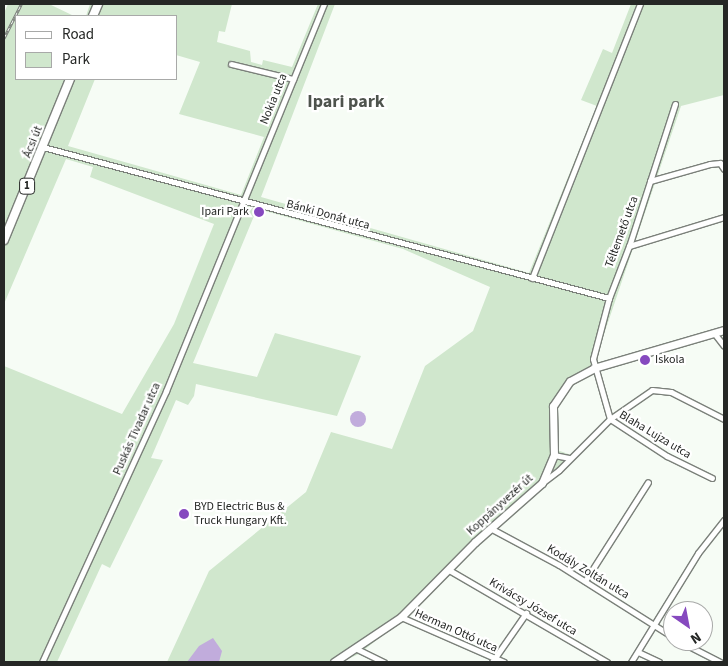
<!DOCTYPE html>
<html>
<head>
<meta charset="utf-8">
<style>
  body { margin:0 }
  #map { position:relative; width:728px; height:666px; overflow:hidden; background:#f6fcf5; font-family:"Source Sans 3",sans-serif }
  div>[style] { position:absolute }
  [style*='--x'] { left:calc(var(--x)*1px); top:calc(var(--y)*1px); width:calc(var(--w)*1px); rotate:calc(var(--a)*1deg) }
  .green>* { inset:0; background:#d0e7cd }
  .water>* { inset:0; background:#c1acdc }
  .round { border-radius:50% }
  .roads { filter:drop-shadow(1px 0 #7b807a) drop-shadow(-1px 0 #7b807a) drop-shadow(0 1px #7b807a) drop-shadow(0 -1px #7b807a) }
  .street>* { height:5px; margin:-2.5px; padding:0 2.5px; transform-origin:2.5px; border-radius:2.5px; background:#fff }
  .secondary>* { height:7px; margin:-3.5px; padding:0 3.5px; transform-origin:3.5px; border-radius:3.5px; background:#fff }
  .primary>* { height:8px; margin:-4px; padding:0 4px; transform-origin:4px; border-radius:4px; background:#fff }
  .rail>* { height:3px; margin-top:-1.5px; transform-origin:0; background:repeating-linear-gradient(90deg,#fff 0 4px,#7b7f7b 0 8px); box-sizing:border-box; border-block:1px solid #7b7f7b }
  .dots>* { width:14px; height:14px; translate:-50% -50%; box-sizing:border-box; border:2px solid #fff; border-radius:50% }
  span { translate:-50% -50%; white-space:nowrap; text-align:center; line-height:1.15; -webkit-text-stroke:4.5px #fff; paint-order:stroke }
  .shield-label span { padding:1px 4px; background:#fff; border:1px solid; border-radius:4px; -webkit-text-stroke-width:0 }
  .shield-label { font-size:11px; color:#252725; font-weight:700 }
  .street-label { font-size:12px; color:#252725 }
  .poi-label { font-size:12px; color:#252725 }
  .right { translate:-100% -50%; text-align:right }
  .left { translate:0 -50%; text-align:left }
  .district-label { font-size:18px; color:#4e534d; font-weight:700 }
  .frame { position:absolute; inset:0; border:5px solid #252725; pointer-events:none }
  .legend { position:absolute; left:15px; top:15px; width:162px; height:65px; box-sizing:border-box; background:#fff; border:1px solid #a8a9a8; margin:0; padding:6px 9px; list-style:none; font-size:15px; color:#252725 }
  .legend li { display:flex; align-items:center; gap:10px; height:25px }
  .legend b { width:25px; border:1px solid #a8a9a8 }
  .north { position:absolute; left:663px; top:601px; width:50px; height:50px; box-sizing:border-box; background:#fff; border:1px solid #a8a9a8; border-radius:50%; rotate:147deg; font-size:14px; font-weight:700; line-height:20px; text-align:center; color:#252725 }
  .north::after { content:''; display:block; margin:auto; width:18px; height:22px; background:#8649bf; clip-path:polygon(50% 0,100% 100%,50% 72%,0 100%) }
</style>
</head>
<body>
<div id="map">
  <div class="green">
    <div style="clip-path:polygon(8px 4px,49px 4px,74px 16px,16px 16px,16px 79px,95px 79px,68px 146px,241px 195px,264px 137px,179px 114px,200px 62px,176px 55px,176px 16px,86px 16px,90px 4px,232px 4px,225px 32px,219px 31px,217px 42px,250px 51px,251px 62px,262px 65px,263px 60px,292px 67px,318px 4px,335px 4px,261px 197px,529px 273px,597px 106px,581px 100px,603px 49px,612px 53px,631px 4px,724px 4px,724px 95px,681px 106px,596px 358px,599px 370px,571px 383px,556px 406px,557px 450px,574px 456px,564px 470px,485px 535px,408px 615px,359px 654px,341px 662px,167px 662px,209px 571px,306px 492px,331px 432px,392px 449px,425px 366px,473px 331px,490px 287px,403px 249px,265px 211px,262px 218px,254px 216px,193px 363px,257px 377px,275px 333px,361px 356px,337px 416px,196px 384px,194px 396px,188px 405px,176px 400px,151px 458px,163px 460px,110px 568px,102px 564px,57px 662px,4px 662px,4px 366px,122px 414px,174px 324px,214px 224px,90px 177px,93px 167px,66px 159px,4px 304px,4px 13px)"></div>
  </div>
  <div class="water">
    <div class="round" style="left:350px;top:411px;width:16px;height:16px"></div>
    <div style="clip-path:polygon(213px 638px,222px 651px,219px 662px,187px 662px,199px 646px)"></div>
  </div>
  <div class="roads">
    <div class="street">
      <div style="--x:231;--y:64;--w:64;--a:13.6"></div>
      <div style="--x:675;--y:104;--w:149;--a:107.9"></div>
      <div style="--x:629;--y:246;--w:56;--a:111"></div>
      <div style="--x:609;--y:298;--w:63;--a:104.7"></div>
      <div style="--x:593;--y:359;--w:62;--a:74.2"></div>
      <div style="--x:610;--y:419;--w:68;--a:33"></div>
      <div style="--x:667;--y:456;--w:50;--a:26.1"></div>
      <div style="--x:43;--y:147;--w:586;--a:14.94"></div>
      <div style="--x:650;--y:181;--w:62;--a:-15.8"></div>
      <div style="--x:710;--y:164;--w:10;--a:-6"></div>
      <div style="--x:720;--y:163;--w:7;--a:56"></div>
      <div style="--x:629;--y:246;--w:99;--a:-17"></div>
      <div style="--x:532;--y:278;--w:295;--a:-68.5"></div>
      <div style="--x:714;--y:333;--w:16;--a:52"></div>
      <div style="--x:554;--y:455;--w:15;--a:11"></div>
      <div style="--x:542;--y:483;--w:21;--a:-37"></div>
      <div style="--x:559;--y:470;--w:72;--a:-45"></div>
      <div style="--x:610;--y:419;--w:51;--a:-34.6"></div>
      <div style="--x:652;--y:390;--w:19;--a:6"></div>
      <div style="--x:671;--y:392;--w:59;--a:27"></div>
      <div style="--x:490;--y:528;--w:78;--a:28.2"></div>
      <div style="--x:559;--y:565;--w:135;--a:32.3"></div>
      <div style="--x:449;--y:570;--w:183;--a:30.2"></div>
      <div style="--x:585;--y:581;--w:117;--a:-57.5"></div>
      <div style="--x:401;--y:617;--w:112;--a:23.6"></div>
      <div style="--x:679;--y:641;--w:46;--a:27.1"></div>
      <div style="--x:357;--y:649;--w:30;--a:26"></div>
      <div style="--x:638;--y:652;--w:23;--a:25"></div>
      <div style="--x:42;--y:662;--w:298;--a:-65.4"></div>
      <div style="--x:166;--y:391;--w:418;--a:-67.8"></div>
      <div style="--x:492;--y:662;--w:60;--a:-55.2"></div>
      <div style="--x:631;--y:662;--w:128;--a:-58.4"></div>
      <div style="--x:698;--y:553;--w:42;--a:-51.8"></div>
    </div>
    <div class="secondary">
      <div style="--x:334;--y:662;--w:81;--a:-33.9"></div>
      <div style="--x:401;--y:617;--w:105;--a:-45.4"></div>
      <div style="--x:475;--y:542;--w:89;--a:-41.4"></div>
      <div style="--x:542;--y:483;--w:30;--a:-67"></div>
      <div style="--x:554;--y:455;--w:49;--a:-91.2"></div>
      <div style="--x:553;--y:406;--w:30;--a:-56"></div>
      <div style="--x:570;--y:381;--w:27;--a:-28"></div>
      <div style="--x:594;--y:368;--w:135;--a:-16.3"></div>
    </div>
    <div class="primary">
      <div style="--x:93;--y:16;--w:13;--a:-67"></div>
      <div style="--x:4;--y:240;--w:174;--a:-67.7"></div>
    </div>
  </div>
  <div class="rail">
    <div style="--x:4;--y:38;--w:38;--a:-63"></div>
  </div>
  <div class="dots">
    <div style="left:259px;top:212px;background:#8649bf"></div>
    <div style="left:645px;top:360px;background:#8649bf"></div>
    <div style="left:184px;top:514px;background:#8649bf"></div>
  </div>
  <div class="shield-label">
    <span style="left:27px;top:186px">1</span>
  </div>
  <div class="street-label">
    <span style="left:274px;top:99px;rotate:-68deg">Nokia utca</span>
    <span style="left:33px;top:142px;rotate:-68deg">Ácsi út</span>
    <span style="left:328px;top:215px;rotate:15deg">Bánki Donát utca</span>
    <span style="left:622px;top:232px;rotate:-70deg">Téltemető utca</span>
    <span style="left:137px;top:429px;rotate:-66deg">Puskás Tivadar utca</span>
    <span style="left:655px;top:435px;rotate:31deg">Blaha Lujza utca</span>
    <span style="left:500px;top:505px;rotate:-42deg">Koppányvezér út</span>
    <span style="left:588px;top:572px;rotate:31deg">Kodály Zoltán utca</span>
    <span style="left:533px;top:607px;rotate:31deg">Krivácsy József utca</span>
    <span style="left:456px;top:631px;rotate:24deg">Herman Ottó utca</span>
  </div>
  <div class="poi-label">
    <span class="right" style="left:249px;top:212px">Ipari Park</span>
    <span class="left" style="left:655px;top:360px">Iskola</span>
    <span class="left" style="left:194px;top:514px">BYD Electric Bus &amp;<br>Truck Hungary Kft.</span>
  </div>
  <div class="district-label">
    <span style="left:346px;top:102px">Ipari park</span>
  </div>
  <div class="frame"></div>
  <ul class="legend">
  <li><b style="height:6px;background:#fff"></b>Road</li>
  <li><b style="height:14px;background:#d0e7cd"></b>Park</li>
  </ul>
  <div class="north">N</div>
</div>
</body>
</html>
